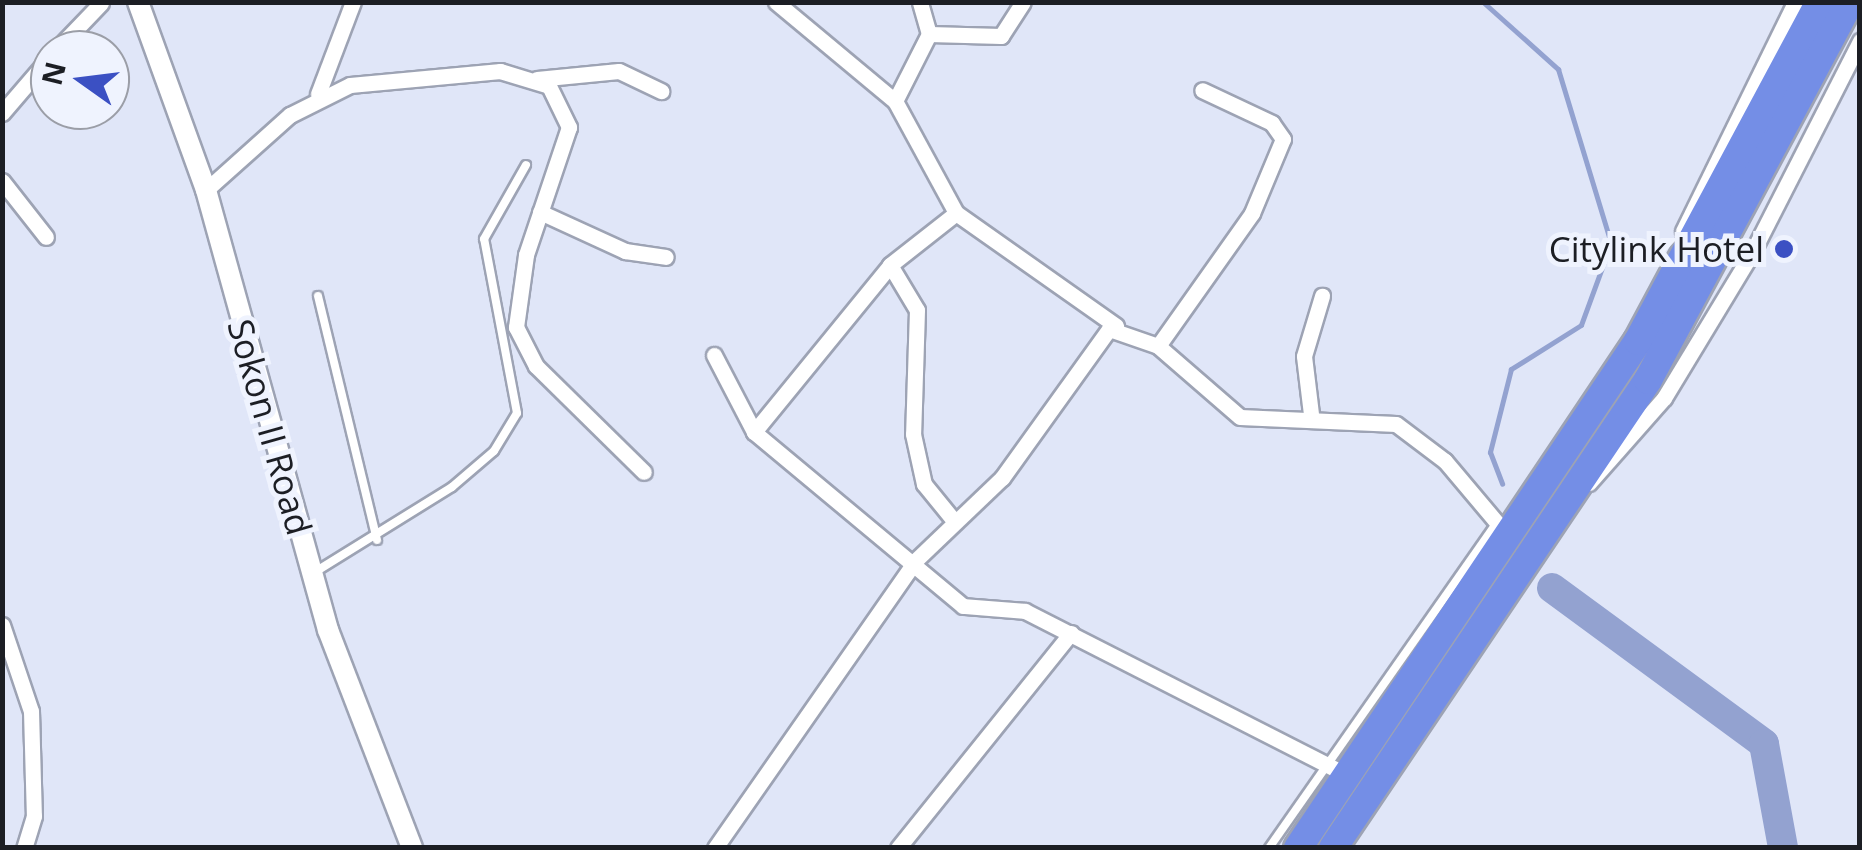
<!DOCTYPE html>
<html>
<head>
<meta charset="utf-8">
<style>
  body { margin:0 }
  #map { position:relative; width:1862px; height:850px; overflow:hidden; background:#e0e6f8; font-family:"Open Sans",sans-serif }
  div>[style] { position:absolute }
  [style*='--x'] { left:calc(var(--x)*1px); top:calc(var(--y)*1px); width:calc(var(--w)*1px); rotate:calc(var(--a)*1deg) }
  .stream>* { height:5px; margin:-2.5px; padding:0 2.5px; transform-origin:2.5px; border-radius:2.5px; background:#93a2d0 }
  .river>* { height:30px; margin:-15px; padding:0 15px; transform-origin:15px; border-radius:15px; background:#93a2d0 }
  .roads { filter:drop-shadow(2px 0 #9da3b4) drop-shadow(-2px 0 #9da3b4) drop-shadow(0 2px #9da3b4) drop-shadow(0 -2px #9da3b4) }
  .lane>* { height:8px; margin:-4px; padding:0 4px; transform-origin:4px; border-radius:4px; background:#fff }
  .street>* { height:15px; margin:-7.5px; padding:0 7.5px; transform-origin:7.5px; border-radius:7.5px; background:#fff }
  .secondary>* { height:20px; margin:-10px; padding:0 10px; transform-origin:10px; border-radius:10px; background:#fff }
  .highway>* { height:28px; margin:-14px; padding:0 14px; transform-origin:14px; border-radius:14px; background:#748ee6 }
  .dots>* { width:28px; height:28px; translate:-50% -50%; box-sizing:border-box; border:5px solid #eff3fe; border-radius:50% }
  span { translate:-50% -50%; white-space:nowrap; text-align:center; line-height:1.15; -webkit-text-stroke:10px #eff3fe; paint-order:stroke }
  .poi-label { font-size:35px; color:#1c1e24 }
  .right { translate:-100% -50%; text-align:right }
  .street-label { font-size:35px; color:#1c1e24 }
  .frame { position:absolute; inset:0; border:5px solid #1c1e24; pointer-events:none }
  .north { position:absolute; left:30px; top:30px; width:100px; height:100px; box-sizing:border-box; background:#eff3fe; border:2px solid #9b9ea7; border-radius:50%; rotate:284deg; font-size:28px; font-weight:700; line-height:40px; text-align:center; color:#1c1e24 }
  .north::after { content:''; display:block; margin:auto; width:35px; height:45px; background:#3b50c3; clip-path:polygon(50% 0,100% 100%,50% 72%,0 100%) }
</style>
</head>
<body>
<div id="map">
  <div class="stream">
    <div style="--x:1483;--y:2;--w:101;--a:41.8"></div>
    <div style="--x:1558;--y:69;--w:182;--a:73.1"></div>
    <div style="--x:1611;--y:243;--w:87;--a:110.1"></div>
    <div style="--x:1581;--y:325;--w:83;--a:147.8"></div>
    <div style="--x:1511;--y:369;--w:86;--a:104.2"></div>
    <div style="--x:1490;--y:452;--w:34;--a:69"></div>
  </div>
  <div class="river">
    <div style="--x:1552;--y:588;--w:263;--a:36.3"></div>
    <div style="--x:1764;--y:744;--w:106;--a:79.6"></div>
  </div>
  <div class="roads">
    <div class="lane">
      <div style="--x:318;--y:296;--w:251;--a:76.4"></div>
      <div style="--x:315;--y:572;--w:161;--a:-31.8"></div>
      <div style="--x:452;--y:487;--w:55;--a:-40.6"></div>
      <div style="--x:494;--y:451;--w:44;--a:-58.8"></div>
      <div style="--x:517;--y:413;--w:177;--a:-100.7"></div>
      <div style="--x:484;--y:239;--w:85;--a:-60.4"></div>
      <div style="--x:1269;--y:848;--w:396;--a:-55"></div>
    </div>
    <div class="street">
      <div style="--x:776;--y:2;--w:155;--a:39.8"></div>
      <div style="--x:895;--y:101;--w:128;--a:61.4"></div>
      <div style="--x:956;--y:213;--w:196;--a:35.2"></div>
      <div style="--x:929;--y:34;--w:72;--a:1.6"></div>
      <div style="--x:1001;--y:36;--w:40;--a:-57.1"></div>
      <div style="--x:56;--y:50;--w:65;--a:-46.2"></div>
      <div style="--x:537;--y:79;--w:82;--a:-5.6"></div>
      <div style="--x:619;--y:71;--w:47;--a:25.5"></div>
      <div style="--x:318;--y:94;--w:98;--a:-69.2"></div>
      <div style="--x:895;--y:101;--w:75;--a:-63.1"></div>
      <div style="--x:929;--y:34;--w:33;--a:-106"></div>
      <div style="--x:2;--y:113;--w:74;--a:-49.4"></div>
      <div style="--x:2;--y:181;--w:71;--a:51.8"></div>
      <div style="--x:206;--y:190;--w:113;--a:-41.8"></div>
      <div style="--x:290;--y:115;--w:67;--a:-26.6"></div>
      <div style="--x:350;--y:85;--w:151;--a:-5.3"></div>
      <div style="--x:500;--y:71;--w:51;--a:17"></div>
      <div style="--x:549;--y:86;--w:46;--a:64"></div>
      <div style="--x:569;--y:127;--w:135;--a:108.6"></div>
      <div style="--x:526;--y:255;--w:73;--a:97.9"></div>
      <div style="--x:516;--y:327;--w:44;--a:62.9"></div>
      <div style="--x:536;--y:366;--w:151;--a:44.5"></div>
      <div style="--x:540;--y:212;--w:94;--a:24.6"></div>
      <div style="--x:625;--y:251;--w:41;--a:8.3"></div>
      <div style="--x:1683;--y:231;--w:255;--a:-63.9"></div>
      <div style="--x:890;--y:265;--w:52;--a:59"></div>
      <div style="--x:917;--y:310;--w:124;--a:91.8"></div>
      <div style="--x:913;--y:434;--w:51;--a:77.6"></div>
      <div style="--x:924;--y:484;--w:49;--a:50.8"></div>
      <div style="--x:1158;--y:346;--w:163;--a:-54.7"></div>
      <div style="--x:1252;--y:213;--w:80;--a:-67.3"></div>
      <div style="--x:1283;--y:139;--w:19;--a:-125"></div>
      <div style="--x:1272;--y:123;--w:77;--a:-154.8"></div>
      <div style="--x:714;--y:355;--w:87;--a:62.5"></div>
      <div style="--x:754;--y:432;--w:272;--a:39.8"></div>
      <div style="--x:963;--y:606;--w:62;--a:4.6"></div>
      <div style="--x:1025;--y:611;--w:361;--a:27"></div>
      <div style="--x:1311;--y:414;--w:58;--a:-96.9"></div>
      <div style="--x:1304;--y:356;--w:63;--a:-73.3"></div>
      <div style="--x:754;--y:432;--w:215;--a:-50.8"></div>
      <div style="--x:890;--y:265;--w:84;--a:-38.2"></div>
      <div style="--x:1589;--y:483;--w:113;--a:-48.6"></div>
      <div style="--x:1664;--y:398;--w:172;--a:-58.8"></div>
      <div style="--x:1753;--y:251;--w:236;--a:-63"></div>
      <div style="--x:2;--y:625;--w:91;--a:71.4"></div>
      <div style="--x:31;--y:711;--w:105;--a:88.4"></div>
      <div style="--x:34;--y:816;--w:34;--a:107"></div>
      <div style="--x:715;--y:848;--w:350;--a:-55.1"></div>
      <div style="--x:915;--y:561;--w:120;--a:-43.7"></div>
      <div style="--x:1002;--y:478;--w:183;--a:-54.3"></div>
      <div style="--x:1109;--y:329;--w:52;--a:19.1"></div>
      <div style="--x:1158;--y:346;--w:108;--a:40.9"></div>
      <div style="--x:1240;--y:417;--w:156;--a:2.6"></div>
      <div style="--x:1396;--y:424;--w:61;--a:37.1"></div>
      <div style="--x:1445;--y:461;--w:99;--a:49.9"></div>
      <div style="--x:898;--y:848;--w:276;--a:-51.2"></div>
    </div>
    <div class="secondary">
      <div style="--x:138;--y:2;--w:200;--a:70.1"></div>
      <div style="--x:206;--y:190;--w:457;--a:74.5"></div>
      <div style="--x:328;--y:630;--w:234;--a:68.9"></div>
    </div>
    <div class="highway">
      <div style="--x:1298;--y:848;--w:610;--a:-56.15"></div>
      <div style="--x:1638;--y:341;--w:385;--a:-61.8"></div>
      <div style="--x:1333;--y:848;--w:564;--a:-56.06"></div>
      <div style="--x:1648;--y:380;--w:429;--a:-61.9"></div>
    </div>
  </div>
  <div class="dots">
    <div style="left:1784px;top:249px;background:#3b50c3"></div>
  </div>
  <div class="poi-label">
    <span class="right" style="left:1764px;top:249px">Citylink Hotel</span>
  </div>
  <div class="street-label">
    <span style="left:270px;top:427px;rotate:74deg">Sokon II Road</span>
  </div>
  <div class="frame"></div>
  <div class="north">N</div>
</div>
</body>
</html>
